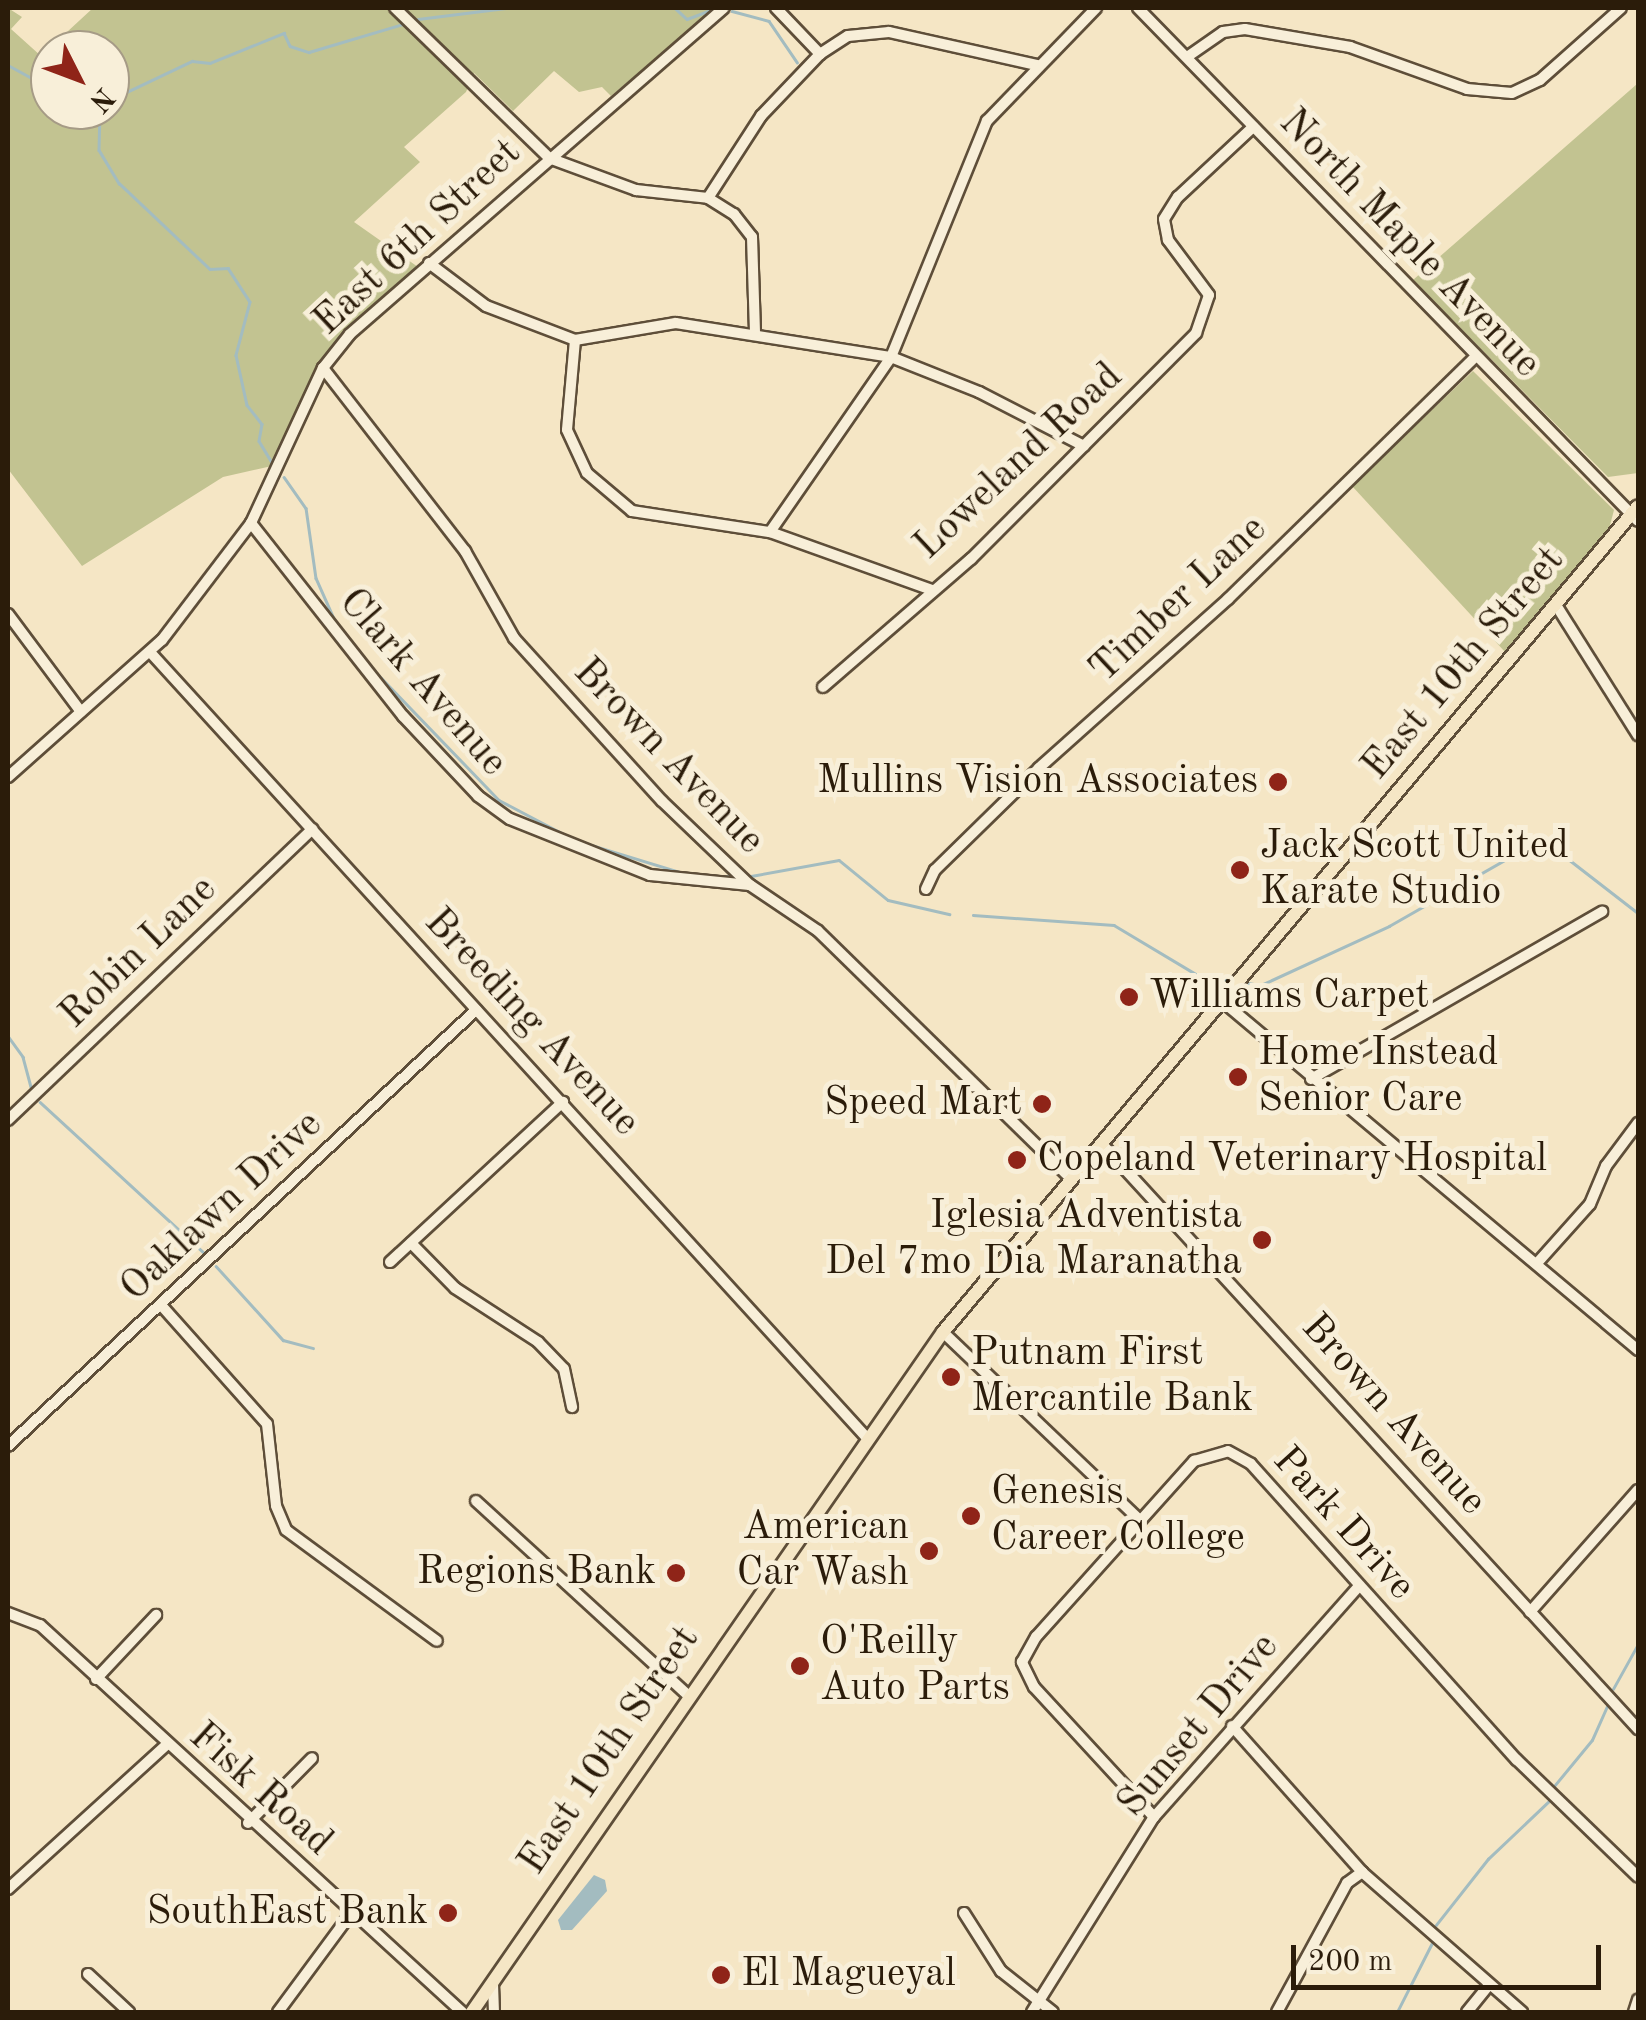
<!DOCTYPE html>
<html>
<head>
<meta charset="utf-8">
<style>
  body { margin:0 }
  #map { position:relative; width:1646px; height:2020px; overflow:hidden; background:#f5e6c5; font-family:"Old Standard TT",serif }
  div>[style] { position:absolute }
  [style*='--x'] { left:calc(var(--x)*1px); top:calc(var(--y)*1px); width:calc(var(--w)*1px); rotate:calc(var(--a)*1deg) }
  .green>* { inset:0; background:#c2c391 }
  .water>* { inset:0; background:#a3bcc0 }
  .stream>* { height:2.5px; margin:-1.25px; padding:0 1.25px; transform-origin:1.25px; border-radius:1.25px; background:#a3bcc0 }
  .roads { filter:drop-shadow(2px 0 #5e4e39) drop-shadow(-2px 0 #5e4e39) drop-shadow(0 2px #5e4e39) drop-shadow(0 -2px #5e4e39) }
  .minor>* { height:10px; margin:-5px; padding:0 5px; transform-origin:5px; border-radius:5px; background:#f8efd9 }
  .major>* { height:12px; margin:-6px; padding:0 6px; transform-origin:6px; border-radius:6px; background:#f5e6c5 }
  .dots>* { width:28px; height:28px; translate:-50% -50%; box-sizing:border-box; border:5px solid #f8efd9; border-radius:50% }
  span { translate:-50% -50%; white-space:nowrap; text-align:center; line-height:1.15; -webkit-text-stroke:10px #f8efd9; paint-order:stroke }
  .street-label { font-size:40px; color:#2b1c0a }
  .poi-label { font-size:40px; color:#2b1c0a }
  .right { translate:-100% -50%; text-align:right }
  .left { translate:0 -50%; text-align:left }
  .frame { position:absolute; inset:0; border:10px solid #2b1c0a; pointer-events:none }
  .north { position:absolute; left:30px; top:30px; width:100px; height:100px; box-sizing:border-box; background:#f8efd9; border:2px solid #a69b86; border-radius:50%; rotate:132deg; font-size:28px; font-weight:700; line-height:40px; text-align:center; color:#2b1c0a }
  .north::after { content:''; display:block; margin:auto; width:35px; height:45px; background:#8f2418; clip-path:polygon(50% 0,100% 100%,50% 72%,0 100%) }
  .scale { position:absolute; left:1291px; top:1945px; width:310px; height:45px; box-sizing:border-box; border:5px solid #2b1c0a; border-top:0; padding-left:12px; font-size:30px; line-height:35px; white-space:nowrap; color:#2b1c0a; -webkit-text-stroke:8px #f8efd9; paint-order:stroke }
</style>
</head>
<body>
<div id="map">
  <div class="green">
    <div style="clip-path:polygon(evenodd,8px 8px,22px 17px,11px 29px,41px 56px,93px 8px,716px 8px,611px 96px,602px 87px,579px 92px,554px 71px,513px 111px,474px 73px,466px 92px,404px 147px,420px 162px,354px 222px,418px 267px,338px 340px,316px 371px,272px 466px,223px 477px,82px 566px,8px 469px,8px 8px,50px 50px,110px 50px,110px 110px,50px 110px,50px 50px)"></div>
    <div style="clip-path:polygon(1638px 8px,1638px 473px,1608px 477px,1413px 280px,1637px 84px)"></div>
    <div style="clip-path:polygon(1473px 371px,1614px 510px,1609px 529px,1506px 653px,1352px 486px)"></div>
  </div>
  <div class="water">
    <div style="clip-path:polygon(594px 1875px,605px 1880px,607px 1891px,572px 1930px,561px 1930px,558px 1920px)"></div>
  </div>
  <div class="stream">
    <div style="--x:675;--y:8;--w:16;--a:43"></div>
    <div style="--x:687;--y:19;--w:25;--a:-21"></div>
    <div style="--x:732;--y:11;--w:38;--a:15"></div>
    <div style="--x:769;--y:21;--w:50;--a:55.7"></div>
    <div style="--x:418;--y:19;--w:88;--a:-7.2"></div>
    <div style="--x:8;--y:65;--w:48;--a:28.7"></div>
    <div style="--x:110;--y:100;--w:91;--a:-25.4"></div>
    <div style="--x:192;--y:61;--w:18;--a:6"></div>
    <div style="--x:210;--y:63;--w:80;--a:-22.1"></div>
    <div style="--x:284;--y:33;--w:14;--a:65"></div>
    <div style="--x:290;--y:46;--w:20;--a:18"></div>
    <div style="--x:309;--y:52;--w:98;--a:-16.6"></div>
    <div style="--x:100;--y:110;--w:40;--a:91.4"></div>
    <div style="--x:99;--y:150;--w:39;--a:59"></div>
    <div style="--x:119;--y:183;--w:125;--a:43.4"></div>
    <div style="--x:210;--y:269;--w:18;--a:-3"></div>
    <div style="--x:228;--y:268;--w:40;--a:57.1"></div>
    <div style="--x:250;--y:302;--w:55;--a:104.8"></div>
    <div style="--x:236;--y:355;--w:51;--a:77.6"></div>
    <div style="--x:247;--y:405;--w:24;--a:52"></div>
    <div style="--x:262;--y:424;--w:17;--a:100"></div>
    <div style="--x:259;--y:441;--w:26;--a:59"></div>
    <div style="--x:284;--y:477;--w:38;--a:55"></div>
    <div style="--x:306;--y:508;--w:71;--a:81.9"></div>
    <div style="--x:316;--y:578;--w:49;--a:66"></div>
    <div style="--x:369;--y:665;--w:187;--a:46.1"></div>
    <div style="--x:499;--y:800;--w:86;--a:27.8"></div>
    <div style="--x:575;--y:840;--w:113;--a:17"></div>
    <div style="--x:711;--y:876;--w:18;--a:0"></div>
    <div style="--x:751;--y:876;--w:89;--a:-10.3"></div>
    <div style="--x:839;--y:860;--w:63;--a:39.2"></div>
    <div style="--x:888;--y:900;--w:63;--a:12.9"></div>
    <div style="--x:973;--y:915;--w:141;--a:4.1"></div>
    <div style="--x:1114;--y:925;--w:101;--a:30.9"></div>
    <div style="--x:1201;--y:977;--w:27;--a:6"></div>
    <div style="--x:1248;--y:983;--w:13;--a:9"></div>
    <div style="--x:1261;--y:985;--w:141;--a:-24.7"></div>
    <div style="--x:1389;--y:926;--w:161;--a:-29.7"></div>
    <div style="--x:1529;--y:846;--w:20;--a:-6"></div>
    <div style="--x:1549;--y:844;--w:113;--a:37.8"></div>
    <div style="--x:8;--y:1036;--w:26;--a:54"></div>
    <div style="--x:23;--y:1057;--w:31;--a:75"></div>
    <div style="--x:40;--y:1102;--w:223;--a:42.6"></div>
    <div style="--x:216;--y:1266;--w:100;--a:47.8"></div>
    <div style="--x:283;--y:1340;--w:31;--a:15"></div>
    <div style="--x:1613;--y:1689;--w:51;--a:-60.9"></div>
    <div style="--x:1555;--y:1785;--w:58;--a:-50.6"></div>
    <div style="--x:1592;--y:1740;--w:36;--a:-66"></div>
    <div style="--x:1436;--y:1925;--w:84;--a:-51.8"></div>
    <div style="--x:1488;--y:1859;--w:83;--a:-43.5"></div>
    <div style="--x:1397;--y:2012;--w:77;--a:-63.1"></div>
  </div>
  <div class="roads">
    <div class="minor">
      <div style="--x:395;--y:8;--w:215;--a:44.2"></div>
      <div style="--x:549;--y:158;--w:93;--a:20.2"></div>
      <div style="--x:636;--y:190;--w:72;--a:6.3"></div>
      <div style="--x:708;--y:198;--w:31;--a:32"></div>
      <div style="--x:734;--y:214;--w:29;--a:52"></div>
      <div style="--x:752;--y:237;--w:97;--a:88.2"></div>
      <div style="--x:776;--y:8;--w:64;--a:46.3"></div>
      <div style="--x:1138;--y:8;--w:716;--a:45.74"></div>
      <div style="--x:1187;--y:57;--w:44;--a:-34.8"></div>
      <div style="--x:1223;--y:32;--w:22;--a:-8"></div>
      <div style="--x:1245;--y:29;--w:107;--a:9.7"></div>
      <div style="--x:1350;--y:47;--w:124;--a:19.7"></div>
      <div style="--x:1467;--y:89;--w:45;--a:5.1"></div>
      <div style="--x:1512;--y:93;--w:31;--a:-25"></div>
      <div style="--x:1540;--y:80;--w:108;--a:-41.6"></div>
      <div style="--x:708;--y:198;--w:98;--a:-57.1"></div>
      <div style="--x:761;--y:116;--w:86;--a:-46.4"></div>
      <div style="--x:820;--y:54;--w:33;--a:-33"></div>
      <div style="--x:848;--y:36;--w:41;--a:-5.6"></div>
      <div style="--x:889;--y:32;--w:152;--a:12.6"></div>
      <div style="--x:429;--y:263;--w:71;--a:37"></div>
      <div style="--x:486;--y:306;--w:95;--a:20.9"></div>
      <div style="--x:575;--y:340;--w:102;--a:-9.6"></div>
      <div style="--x:676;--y:323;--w:218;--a:9"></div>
      <div style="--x:891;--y:357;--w:95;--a:21.7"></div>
      <div style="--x:979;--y:392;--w:118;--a:27.2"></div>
      <div style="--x:575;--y:340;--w:90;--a:95.1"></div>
      <div style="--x:567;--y:430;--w:47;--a:65.1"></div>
      <div style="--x:587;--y:473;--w:59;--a:40.2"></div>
      <div style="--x:632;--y:511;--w:140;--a:8.7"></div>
      <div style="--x:770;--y:532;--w:172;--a:19.7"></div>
      <div style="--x:323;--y:368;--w:232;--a:52.2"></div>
      <div style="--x:465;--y:551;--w:100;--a:60.6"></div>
      <div style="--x:514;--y:638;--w:220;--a:47.8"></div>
      <div style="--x:662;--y:801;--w:122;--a:43.7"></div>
      <div style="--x:750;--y:885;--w:82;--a:34.1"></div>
      <div style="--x:818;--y:931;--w:353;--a:44.4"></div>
      <div style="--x:251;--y:523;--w:246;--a:51.8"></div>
      <div style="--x:403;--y:716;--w:110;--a:46.8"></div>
      <div style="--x:478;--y:796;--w:39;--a:36"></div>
      <div style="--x:510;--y:819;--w:151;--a:21.8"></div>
      <div style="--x:650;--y:875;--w:100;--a:5.7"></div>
      <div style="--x:770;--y:532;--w:213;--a:-55.3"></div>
      <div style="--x:891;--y:357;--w:255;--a:-67.9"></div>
      <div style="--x:987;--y:121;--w:157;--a:-46"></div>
      <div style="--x:1556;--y:605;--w:154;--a:57.8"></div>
      <div style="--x:8;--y:614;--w:122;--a:53.3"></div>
      <div style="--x:150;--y:652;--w:1062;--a:47.63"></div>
      <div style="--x:823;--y:687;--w:196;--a:-40.9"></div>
      <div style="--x:971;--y:559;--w:319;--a:-45.1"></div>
      <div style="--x:1196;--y:333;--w:40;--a:-71.1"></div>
      <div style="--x:1209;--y:295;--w:69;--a:-126.7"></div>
      <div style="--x:1168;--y:240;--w:21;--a:-101"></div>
      <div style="--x:1164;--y:219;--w:26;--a:-58"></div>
      <div style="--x:1178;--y:197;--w:103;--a:-43"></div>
      <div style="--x:8;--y:777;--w:206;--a:-41.7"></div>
      <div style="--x:162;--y:640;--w:147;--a:-52.7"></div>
      <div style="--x:251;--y:523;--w:171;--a:-65.1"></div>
      <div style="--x:323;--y:368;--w:43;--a:-51.5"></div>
      <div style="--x:350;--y:334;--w:496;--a:-41.1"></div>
      <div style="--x:926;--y:889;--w:21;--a:-65"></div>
      <div style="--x:935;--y:870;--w:146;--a:-44.4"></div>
      <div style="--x:1039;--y:768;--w:254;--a:-41.8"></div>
      <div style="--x:1228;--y:599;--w:347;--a:-44.4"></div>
      <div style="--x:1222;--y:1001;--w:543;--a:39.99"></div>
      <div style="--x:1311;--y:1079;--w:336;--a:-29.9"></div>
      <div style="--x:8;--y:1120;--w:421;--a:-43.7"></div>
      <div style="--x:1101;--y:1143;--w:795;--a:47.5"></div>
      <div style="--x:411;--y:1243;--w:63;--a:45.6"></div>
      <div style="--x:455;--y:1288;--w:99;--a:33"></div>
      <div style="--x:538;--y:1342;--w:37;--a:46"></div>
      <div style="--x:564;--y:1369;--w:39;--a:78"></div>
      <div style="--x:1539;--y:1261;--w:76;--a:-48.2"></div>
      <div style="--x:1590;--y:1204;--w:41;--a:-67.2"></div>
      <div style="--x:1606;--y:1166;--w:54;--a:-53.3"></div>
      <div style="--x:390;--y:1262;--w:236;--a:-42.8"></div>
      <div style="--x:161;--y:1305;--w:159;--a:48.3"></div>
      <div style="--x:267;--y:1424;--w:82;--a:83.7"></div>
      <div style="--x:276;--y:1506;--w:26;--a:67"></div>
      <div style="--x:286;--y:1530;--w:187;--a:36.3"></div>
      <div style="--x:943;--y:1332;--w:272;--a:43.7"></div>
      <div style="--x:8;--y:1446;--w:640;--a:-42.97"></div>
      <div style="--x:476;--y:1501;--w:287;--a:42.5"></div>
      <div style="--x:1530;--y:1612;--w:163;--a:-48.5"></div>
      <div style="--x:8;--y:1613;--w:34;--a:21"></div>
      <div style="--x:40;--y:1625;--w:573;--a:42.52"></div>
      <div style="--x:96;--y:1679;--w:88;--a:-46.8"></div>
      <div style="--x:1232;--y:1726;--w:195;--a:48.3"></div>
      <div style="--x:1362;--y:1872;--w:213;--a:41.2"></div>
      <div style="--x:1154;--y:1817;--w:177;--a:-132.7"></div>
      <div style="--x:1034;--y:1687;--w:28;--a:-116"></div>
      <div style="--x:1022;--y:1662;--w:29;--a:-61"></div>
      <div style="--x:1036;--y:1637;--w:237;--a:-48.1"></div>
      <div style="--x:1194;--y:1461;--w:35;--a:-16"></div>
      <div style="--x:1228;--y:1451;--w:26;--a:29"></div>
      <div style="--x:1251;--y:1464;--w:398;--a:48.1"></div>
      <div style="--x:1517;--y:1760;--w:168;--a:44"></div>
      <div style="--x:248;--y:1823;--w:91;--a:-45.4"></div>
      <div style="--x:8;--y:1889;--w:214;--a:-42.3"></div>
      <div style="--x:964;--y:1913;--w:69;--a:57.5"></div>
      <div style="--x:1001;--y:1971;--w:66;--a:38.3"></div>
      <div style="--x:88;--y:1974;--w:56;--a:42.8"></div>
      <div style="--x:493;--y:1984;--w:28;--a:88"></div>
      <div style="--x:278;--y:2012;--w:124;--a:-53.5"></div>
      <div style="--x:1032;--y:2012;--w:230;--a:-58"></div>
      <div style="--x:1154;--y:1817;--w:307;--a:-48.4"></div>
      <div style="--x:1277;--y:2012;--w:147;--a:-61.5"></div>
      <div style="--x:1347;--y:1883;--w:19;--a:-36"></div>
      <div style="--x:1467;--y:2012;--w:35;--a:-51"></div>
      <div style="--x:1634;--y:2012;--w:13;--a:-72"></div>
    </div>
    <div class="major">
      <div style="--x:472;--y:2012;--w:827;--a:-55.29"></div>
      <div style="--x:943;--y:1332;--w:1079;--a:-49.92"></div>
    </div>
  </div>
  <div class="dots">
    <div style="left:1278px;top:782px;background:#8f2418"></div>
    <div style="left:1240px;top:870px;background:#8f2418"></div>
    <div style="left:1129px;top:997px;background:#8f2418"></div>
    <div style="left:1238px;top:1077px;background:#8f2418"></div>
    <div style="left:1042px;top:1104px;background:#8f2418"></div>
    <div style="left:1017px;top:1160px;background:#8f2418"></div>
    <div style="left:1262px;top:1240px;background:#8f2418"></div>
    <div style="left:951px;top:1377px;background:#8f2418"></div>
    <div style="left:971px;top:1516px;background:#8f2418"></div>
    <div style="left:929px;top:1551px;background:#8f2418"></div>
    <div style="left:676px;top:1573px;background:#8f2418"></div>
    <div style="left:800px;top:1666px;background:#8f2418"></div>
    <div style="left:448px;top:1913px;background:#8f2418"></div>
    <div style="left:721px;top:1975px;background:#8f2418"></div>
  </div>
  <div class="street-label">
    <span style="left:418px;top:238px;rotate:-43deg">East 6th Street</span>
    <span style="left:1409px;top:244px;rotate:46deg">North Maple Avenue</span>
    <span style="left:1019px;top:462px;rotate:-43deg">Loweland Road</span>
    <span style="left:1179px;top:600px;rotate:-43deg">Timber Lane</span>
    <span style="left:1464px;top:664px;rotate:-50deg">East 10th Street</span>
    <span style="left:422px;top:683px;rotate:49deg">Clark Avenue</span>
    <span style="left:668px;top:757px;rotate:46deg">Brown Avenue</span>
    <span style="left:139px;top:953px;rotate:-44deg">Robin Lane</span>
    <span style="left:531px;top:1023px;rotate:47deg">Breeding Avenue</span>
    <span style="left:222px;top:1207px;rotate:-43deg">Oaklawn Drive</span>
    <span style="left:1393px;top:1415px;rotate:48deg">Brown Avenue</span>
    <span style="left:1343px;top:1524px;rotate:48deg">Park Drive</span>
    <span style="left:1199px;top:1726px;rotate:-50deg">Sunset Drive</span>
    <span style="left:610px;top:1751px;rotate:-56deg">East 10th Street</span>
    <span style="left:260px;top:1790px;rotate:42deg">Fisk Road</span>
  </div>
  <div class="poi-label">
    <span class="right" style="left:1258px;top:782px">Mullins Vision Associates</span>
    <span class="left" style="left:1260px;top:870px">Jack Scott United<br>Karate Studio</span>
    <span class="left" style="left:1149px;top:997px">Williams Carpet</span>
    <span class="left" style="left:1258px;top:1077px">Home Instead<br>Senior Care</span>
    <span class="right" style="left:1022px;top:1104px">Speed Mart</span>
    <span class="left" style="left:1037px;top:1160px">Copeland Veterinary Hospital</span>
    <span class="right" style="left:1242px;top:1240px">Iglesia Adventista<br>Del 7mo Dia Maranatha</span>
    <span class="left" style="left:971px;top:1377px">Putnam First<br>Mercantile Bank</span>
    <span class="left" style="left:991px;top:1516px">Genesis<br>Career College</span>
    <span class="right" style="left:909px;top:1551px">American<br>Car Wash</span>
    <span class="right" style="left:656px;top:1573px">Regions Bank</span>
    <span class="left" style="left:820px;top:1666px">O'Reilly<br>Auto Parts</span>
    <span class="right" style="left:428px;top:1913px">SouthEast Bank</span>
    <span class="left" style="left:741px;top:1975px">El Magueyal</span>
  </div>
  <div class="frame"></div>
  <div class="north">N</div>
  <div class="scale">200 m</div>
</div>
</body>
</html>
